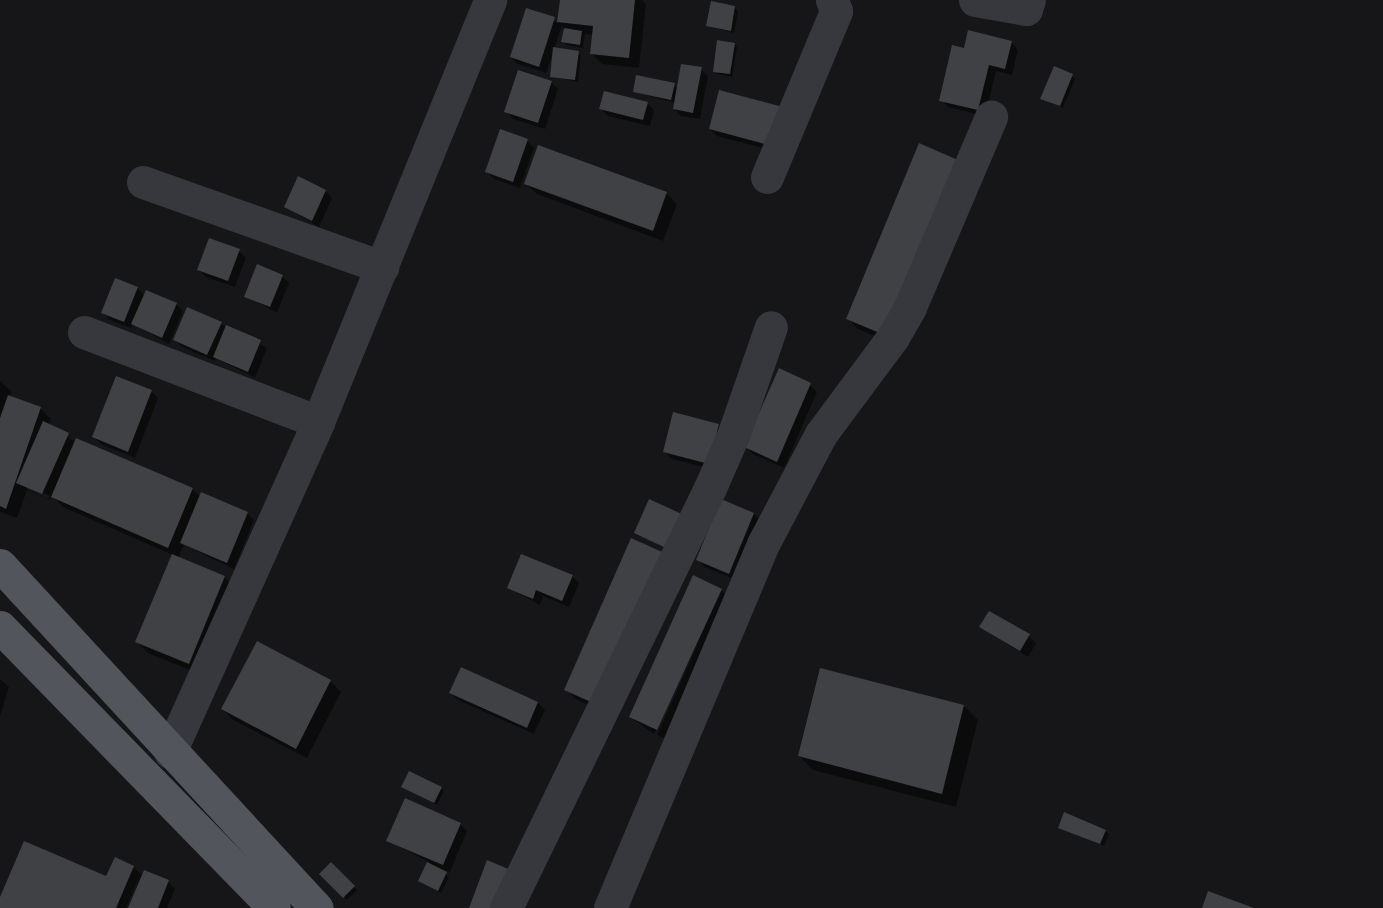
<!DOCTYPE html>
<html>
<head>
<meta charset="utf-8">
<style>
  body { margin:0 }
  #map { position:relative; width:1383px; height:908px; overflow:hidden; background:#161618; font-family:"Sofia Sans Condensed",sans-serif }
  div>[style] { position:absolute }
  [style*='--x'] { left:calc(var(--x)*1px); top:calc(var(--y)*1px); width:calc(var(--w)*1px); rotate:calc(var(--a)*1deg) }
  .shadow>* { inset:0; background:#0007 }
  .building>* { inset:0; background:#404145 }
  .minor>* { height:33px; margin:-16.5px; padding:0 16.5px; transform-origin:16.5px; border-radius:16.5px; background:#37383d }
  .major>* { height:33px; margin:-16.5px; padding:0 16.5px; transform-origin:16.5px; border-radius:16.5px; background:#53555c }
  span { translate:-50% -50%; white-space:nowrap; text-align:center; line-height:1.15; -webkit-text-stroke:4.5px #111113; paint-order:stroke }
</style>
</head>
<body>
<div id="map">
  <div class="shadow">
    <div style="clip-path:polygon(642px 0,646px 4px,639px 68px,602px 64px,591px 53px,593px 35px,585px 34px,583px 48px,566px 45px,562px 25px,554px 49px,581px 55px,578px 82px,551px 76px,553px 53px,546px 73px,518px 64px,511px 57px,527px 10px,558px 23px,561px 1px)"></div>
    <div style="clip-path:polygon(735px 8px,738px 11px,734px 33px,708px 26px)"></div>
    <div style="clip-path:polygon(1011px 42px,1018px 50px,1012px 75px,996px 71px,985px 116px,948px 107px,941px 100px,965px 50px)"></div>
    <div style="clip-path:polygon(734px 44px,737px 47px,732px 77px,717px 74px,714px 71px)"></div>
    <div style="clip-path:polygon(701px 69px,708px 76px,700px 119px,681px 116px,674px 109px,675px 103px,634px 92px,674px 85px,678px 89px)"></div>
    <div style="clip-path:polygon(1072px 76px,1075px 79px,1063px 108px,1042px 98px)"></div>
    <div style="clip-path:polygon(551px 82px,558px 89px,545px 129px,513px 119px,506px 111px)"></div>
    <div style="clip-path:polygon(647px 103px,654px 110px,650px 126px,608px 116px,601px 109px)"></div>
    <div style="clip-path:polygon(782px 108px,779px 152px,717px 136px,710px 129px)"></div>
    <div style="clip-path:polygon(527px 141px,534px 148px,520px 188px,494px 179px,487px 172px)"></div>
    <div style="clip-path:polygon(920px 145px,897px 345px,858px 329px,847px 318px)"></div>
    <div style="clip-path:polygon(526px 184px,666px 193px,677px 204px,663px 241px,537px 194px)"></div>
    <div style="clip-path:polygon(325px 191px,332px 198px,319px 227px,286px 207px)"></div>
    <div style="clip-path:polygon(239px 251px,246px 258px,235px 287px,206px 277px,199px 270px)"></div>
    <div style="clip-path:polygon(282px 276px,289px 283px,277px 313px,246px 296px)"></div>
    <div style="clip-path:polygon(137px 288px,145px 296px,176px 304px,183px 311px,169px 344px,133px 324px,131px 328px,110px 320px,103px 313px)"></div>
    <div style="clip-path:polygon(221px 324px,267px 348px,255px 378px,216px 358px,215px 361px,182px 347px,175px 340px)"></div>
    <div style="clip-path:polygon(evenodd,0 381px,12px 392px,9px 398px,40px 408px,51px 419px,49px 425px,76px 442px,192px 489px,200px 497px,247px 513px,254px 520px,234px 569px,184px 545px,178px 558px,224px 577px,235px 588px,200px 674px,148px 653px,137px 642px,173px 555px,63px 507px,52px 495px,49px 500px,27px 490px,17px 518px,0 512px,0 381px,27px 486px,50px 496px,48px 499px,27px 489px,27px 486px)"></div>
    <div style="clip-path:polygon(810px 385px,817px 392px,784px 468px,753px 454px,746px 447px)"></div>
    <div style="clip-path:polygon(151px 391px,158px 398px,135px 458px,101px 444px,94px 437px)"></div>
    <div style="clip-path:polygon(718px 425px,725px 432px,716px 470px,672px 459px,664px 452px)"></div>
    <div style="clip-path:polygon(650px 501px,678px 556px,636px 532px)"></div>
    <div style="clip-path:polygon(722px 501px,754px 514px,761px 521px,737px 580px,705px 567px,698px 560px)"></div>
    <div style="clip-path:polygon(632px 540px,613px 716px,577px 700px,566px 690px)"></div>
    <div style="clip-path:polygon(572px 576px,579px 583px,569px 607px,543px 596px,540px 605px,509px 588px)"></div>
    <div style="clip-path:polygon(721px 590px,728px 597px,668px 740px,657px 735px,701px 637px,654px 734px,630px 717px)"></div>
    <div style="clip-path:polygon(981px 627px,1029px 636px,1036px 643px,1028px 657px)"></div>
    <div style="clip-path:polygon(462px 669px,538px 703px,545px 710px,534px 734px,458px 700px,451px 693px)"></div>
    <div style="clip-path:polygon(0 679px,9px 687px,0 716px)"></div>
    <div style="clip-path:polygon(330px 681px,341px 692px,307px 758px,233px 720px,223px 709px)"></div>
    <div style="clip-path:polygon(964px 706px,978px 720px,956px 807px,813px 770px,799px 756px)"></div>
    <div style="clip-path:polygon(403px 787px,441px 788px,444px 791px,437px 805px)"></div>
    <div style="clip-path:polygon(460px 824px,467px 831px,450px 872px,432px 866px,449px 877px,441px 893px,420px 881px,429px 862px,388px 841px)"></div>
    <div style="clip-path:polygon(1060px 827px,1105px 831px,1109px 834px,1104px 846px)"></div>
    <div style="clip-path:polygon(331px 864px,357px 890px,347px 900px,321px 874px)"></div>
    <div style="clip-path:polygon(133px 867px,143px 876px,168px 882px,175px 889px,167px 908px,130px 908px,140px 875px,126px 908px,0 908px,0 901px,107px 878px)"></div>
  </div>
  <div class="building">
    <div style="clip-path:polygon(560px 0,635px 0,629px 58px,590px 54px,593px 26px,557px 22px)"></div>
    <div style="clip-path:polygon(711px 1px,735px 6px,731px 31px,706px 26px)"></div>
    <div style="clip-path:polygon(526px 8px,555px 17px,539px 67px,510px 57px)"></div>
    <div style="clip-path:polygon(564px 28px,582px 31px,580px 45px,561px 42px)"></div>
    <div style="clip-path:polygon(968px 30px,1012px 41px,1005px 69px,989px 65px,978px 110px,939px 101px,952px 45px,964px 48px)"></div>
    <div style="clip-path:polygon(717px 40px,735px 43px,730px 74px,713px 72px)"></div>
    <div style="clip-path:polygon(553px 47px,579px 51px,575px 80px,550px 77px)"></div>
    <div style="clip-path:polygon(681px 64px,702px 67px,693px 113px,673px 109px)"></div>
    <div style="clip-path:polygon(1054px 66px,1073px 74px,1060px 106px,1040px 99px)"></div>
    <div style="clip-path:polygon(518px 70px,552px 81px,538px 123px,504px 112px)"></div>
    <div style="clip-path:polygon(636px 75px,675px 83px,671px 100px,633px 92px)"></div>
    <div style="clip-path:polygon(719px 90px,783px 107px,772px 146px,709px 129px)"></div>
    <div style="clip-path:polygon(604px 91px,648px 102px,643px 120px,599px 109px)"></div>
    <div style="clip-path:polygon(500px 129px,528px 139px,513px 182px,485px 172px)"></div>
    <div style="clip-path:polygon(919px 143px,960px 161px,887px 336px,846px 319px)"></div>
    <div style="clip-path:polygon(538px 145px,667px 192px,653px 231px,524px 184px)"></div>
    <div style="clip-path:polygon(298px 176px,326px 190px,312px 221px,284px 207px)"></div>
    <div style="clip-path:polygon(209px 238px,240px 249px,228px 281px,197px 270px)"></div>
    <div style="clip-path:polygon(257px 264px,283px 275px,270px 307px,244px 297px)"></div>
    <div style="clip-path:polygon(115px 278px,138px 287px,124px 322px,101px 313px)"></div>
    <div style="clip-path:polygon(146px 290px,177px 303px,162px 338px,131px 324px)"></div>
    <div style="clip-path:polygon(187px 307px,222px 322px,207px 355px,173px 340px)"></div>
    <div style="clip-path:polygon(226px 325px,261px 340px,248px 372px,213px 357px)"></div>
    <div style="clip-path:polygon(779px 368px,811px 383px,777px 462px,744px 447px)"></div>
    <div style="clip-path:polygon(116px 376px,152px 390px,128px 452px,92px 437px)"></div>
    <div style="clip-path:polygon(8px 395px,41px 407px,6px 509px,0 506px,0 418px)"></div>
    <div style="clip-path:polygon(673px 412px,719px 424px,709px 464px,663px 452px)"></div>
    <div style="clip-path:polygon(43px 421px,69px 433px,42px 494px,16px 483px)"></div>
    <div style="clip-path:polygon(76px 438px,193px 488px,168px 548px,51px 497px)"></div>
    <div style="clip-path:polygon(201px 492px,248px 512px,227px 563px,180px 543px)"></div>
    <div style="clip-path:polygon(649px 499px,686px 516px,670px 550px,634px 533px)"></div>
    <div style="clip-path:polygon(721px 499px,754px 513px,729px 574px,696px 560px)"></div>
    <div style="clip-path:polygon(631px 538px,669px 555px,602px 707px,564px 690px)"></div>
    <div style="clip-path:polygon(172px 554px,225px 576px,189px 664px,135px 642px)"></div>
    <div style="clip-path:polygon(521px 554px,573px 575px,562px 601px,536px 590px,533px 599px,507px 588px)"></div>
    <div style="clip-path:polygon(693px 575px,722px 589px,657px 730px,629px 717px)"></div>
    <div style="clip-path:polygon(989px 611px,1030px 634px,1020px 651px,979px 627px)"></div>
    <div style="clip-path:polygon(257px 641px,331px 680px,296px 749px,221px 709px)"></div>
    <div style="clip-path:polygon(461px 667px,538px 702px,527px 728px,449px 693px)"></div>
    <div style="clip-path:polygon(820px 668px,964px 705px,942px 794px,798px 756px)"></div>
    <div style="clip-path:polygon(409px 771px,442px 787px,434px 803px,401px 787px)"></div>
    <div style="clip-path:polygon(405px 798px,461px 823px,443px 865px,386px 841px)"></div>
    <div style="clip-path:polygon(1064px 812px,1106px 830px,1100px 844px,1058px 828px)"></div>
    <div style="clip-path:polygon(24px 841px,106px 876px,115px 857px,134px 866px,116px 908px,0 908px,0 897px)"></div>
    <div style="clip-path:polygon(487px 860px,518px 873px,503px 908px,469px 908px)"></div>
    <div style="clip-path:polygon(331px 862px,355px 886px,343px 898px,319px 874px)"></div>
    <div style="clip-path:polygon(427px 862px,447px 872px,438px 891px,418px 881px)"></div>
    <div style="clip-path:polygon(144px 870px,169px 880px,158px 908px,128px 908px)"></div>
    <div style="clip-path:polygon(1208px 891px,1254px 908px,1202px 908px)"></div>
  </div>
  <div class="minor">
    <div style="--x:975;--y:0;--w:52;--a:10"></div>
    <div style="--x:1026;--y:9;--w:9;--a:-72"></div>
    <div style="--x:767;--y:177;--w:180;--a:-67.4"></div>
    <div style="--x:836;--y:11;--w:12;--a:-110"></div>
    <div style="--x:143;--y:182;--w:254;--a:19.6"></div>
    <div style="--x:84;--y:332;--w:251;--a:21"></div>
    <div style="--x:170;--y:752;--w:362;--a:-65.8"></div>
    <div style="--x:318;--y:422;--w:456;--a:-67.8"></div>
    <div style="--x:506;--y:908;--w:467;--a:-64.1"></div>
    <div style="--x:710;--y:488;--w:60;--a:-66.4"></div>
    <div style="--x:734;--y:433;--w:112;--a:-70.8"></div>
    <div style="--x:610;--y:908;--w:395;--a:-67.2"></div>
    <div style="--x:763;--y:544;--w:124;--a:-62.2"></div>
    <div style="--x:821;--y:434;--w:121;--a:-53.4"></div>
    <div style="--x:893;--y:337;--w:34;--a:-60"></div>
    <div style="--x:910;--y:307;--w:207;--a:-66.9"></div>
  </div>
  <div class="major">
    <div style="--x:0;--y:565;--w:467;--a:47.3"></div>
    <div style="--x:0;--y:627;--w:392;--a:45.7"></div>
  </div>
</div>
</body>
</html>
